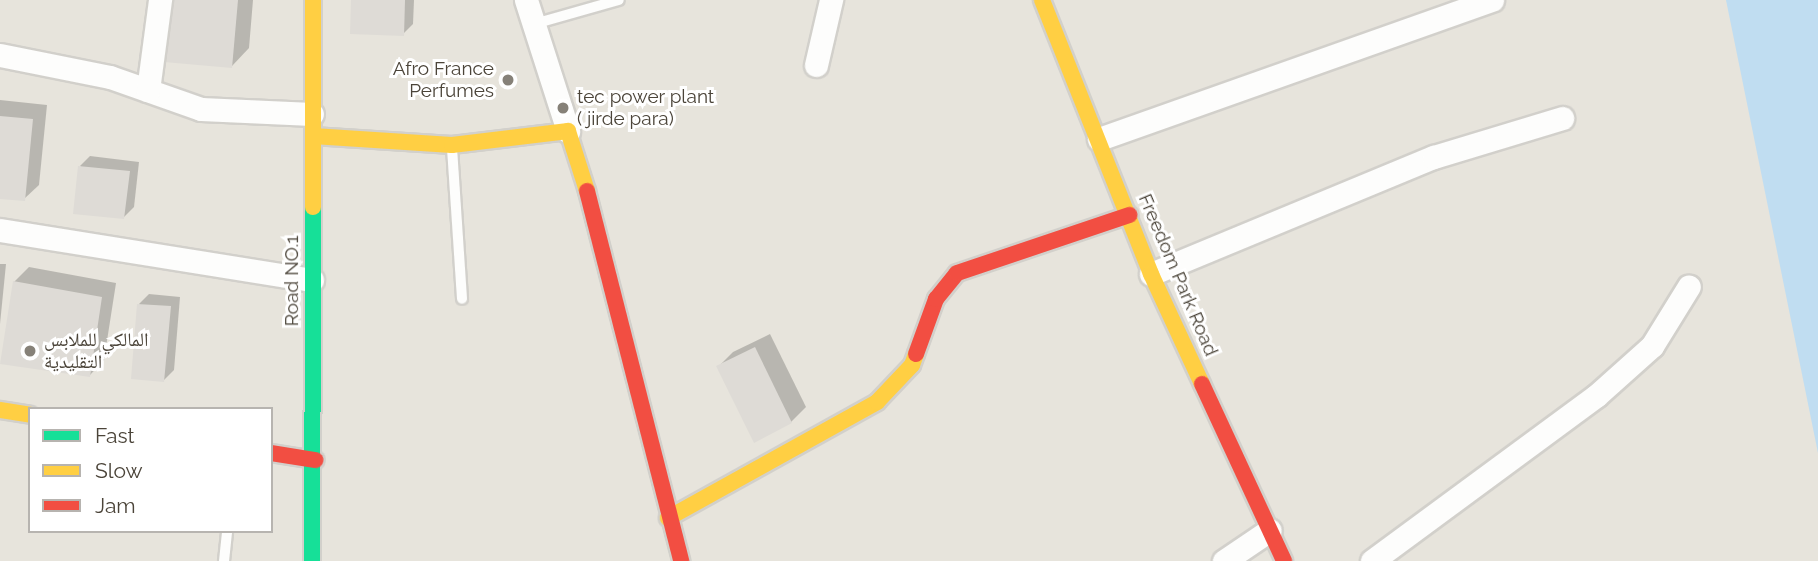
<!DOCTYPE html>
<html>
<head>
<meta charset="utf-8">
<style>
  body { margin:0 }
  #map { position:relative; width:1818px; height:561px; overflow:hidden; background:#f4f2ee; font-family:Raleway,"Noto Naskh Arabic",sans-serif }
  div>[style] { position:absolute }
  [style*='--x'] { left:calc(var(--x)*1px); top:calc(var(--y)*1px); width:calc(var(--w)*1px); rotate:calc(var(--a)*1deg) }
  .residential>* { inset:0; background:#e7e4dc }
  .water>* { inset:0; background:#c0ddf1 }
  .shadow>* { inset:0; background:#0003 }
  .building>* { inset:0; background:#dedbd6 }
  .roads { filter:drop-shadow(2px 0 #d2d0cb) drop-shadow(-2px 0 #d2d0cb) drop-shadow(0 2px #d2d0cb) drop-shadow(0 -2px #d2d0cb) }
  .lane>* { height:10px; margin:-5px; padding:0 5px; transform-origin:5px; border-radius:5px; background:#fdfdfc }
  .street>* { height:23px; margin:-11.5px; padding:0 11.5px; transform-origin:11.5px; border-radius:11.5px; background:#fdfdfc }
  .fast>* { height:16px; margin:-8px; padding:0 8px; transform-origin:8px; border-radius:8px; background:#16e098 }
  .slow>* { height:16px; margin:-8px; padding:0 8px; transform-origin:8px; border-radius:8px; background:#ffcf43 }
  .jam>* { height:16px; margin:-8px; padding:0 8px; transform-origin:8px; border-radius:8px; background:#f24e42 }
  .dots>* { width:19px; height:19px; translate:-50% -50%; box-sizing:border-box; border:4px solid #fff; border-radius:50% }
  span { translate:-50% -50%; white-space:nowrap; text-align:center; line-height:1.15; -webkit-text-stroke:6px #fff; paint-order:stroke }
  .poi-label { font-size:19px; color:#4b4439 }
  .right { translate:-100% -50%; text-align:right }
  .left { translate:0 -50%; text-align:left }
  .street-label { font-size:19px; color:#4b4439 }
  .legend { position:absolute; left:28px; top:407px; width:245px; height:126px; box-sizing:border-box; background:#fff; border:2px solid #b7b4b0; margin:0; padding:9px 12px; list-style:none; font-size:21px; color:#4b4439 }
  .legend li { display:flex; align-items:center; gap:14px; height:35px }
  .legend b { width:35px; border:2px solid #b7b4b0 }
</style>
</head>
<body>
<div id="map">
  <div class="residential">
    <div style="clip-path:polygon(evenodd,0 0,1818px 0,1818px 561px,0 561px,0 0,30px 409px,271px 409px,271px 531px,30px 531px,30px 409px)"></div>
  </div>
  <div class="water">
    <div style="clip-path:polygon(1726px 0,1818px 0,1818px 453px)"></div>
  </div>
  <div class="shadow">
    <div style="clip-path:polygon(171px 0,253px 0,249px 48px,232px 66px)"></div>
    <div style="clip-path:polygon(353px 0,414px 0,413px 24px,403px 34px)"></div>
    <div style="clip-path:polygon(0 100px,47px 105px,39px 185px,24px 199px,0 197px)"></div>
    <div style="clip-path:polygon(90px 156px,139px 162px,134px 207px,124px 217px,80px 166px)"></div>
    <div style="clip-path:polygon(0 264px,6px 264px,0 324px)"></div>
    <div style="clip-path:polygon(29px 267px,116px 283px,104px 360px,90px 375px,14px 282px)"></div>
    <div style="clip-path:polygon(149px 294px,180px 297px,174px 370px,164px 380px,139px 304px)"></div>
    <div style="clip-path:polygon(770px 334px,806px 407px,791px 422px,755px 440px,719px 366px,733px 352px)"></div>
  </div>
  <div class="building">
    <div style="clip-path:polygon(170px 0,238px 0,232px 68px,164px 62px)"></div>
    <div style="clip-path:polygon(351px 0,405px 0,404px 36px,350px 34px)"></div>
    <div style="clip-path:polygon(0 116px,33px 119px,25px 201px,0 199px)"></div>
    <div style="clip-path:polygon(78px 166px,130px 171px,124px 219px,73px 214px)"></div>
    <div style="clip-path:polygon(13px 281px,102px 297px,90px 377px,0 364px)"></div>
    <div style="clip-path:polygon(137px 304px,171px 306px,164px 382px,131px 379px)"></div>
    <div style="clip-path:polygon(755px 347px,792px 423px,754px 443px,716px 366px)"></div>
  </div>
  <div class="roads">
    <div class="lane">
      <div style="--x:534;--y:24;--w:88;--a:-15.8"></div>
      <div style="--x:452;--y:148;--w:151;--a:86.2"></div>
      <div style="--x:224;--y:561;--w:30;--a:-84"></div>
    </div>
    <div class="street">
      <div style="--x:526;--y:0;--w:138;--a:72.2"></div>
      <div style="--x:0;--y:55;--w:112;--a:11.3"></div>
      <div style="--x:110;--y:77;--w:96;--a:19.4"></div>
      <div style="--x:201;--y:109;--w:111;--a:2.6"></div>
      <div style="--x:816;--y:65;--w:67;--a:-77"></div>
      <div style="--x:148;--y:90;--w:91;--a:-82.4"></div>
      <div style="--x:1099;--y:139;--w:417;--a:-19.5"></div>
      <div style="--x:0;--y:230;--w:316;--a:9.1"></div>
      <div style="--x:1151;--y:274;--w:306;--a:-22.5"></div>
      <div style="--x:1434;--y:157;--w:134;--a:-16.9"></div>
      <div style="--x:1224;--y:561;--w:55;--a:-34"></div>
      <div style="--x:1372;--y:561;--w:278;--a:-36.4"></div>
      <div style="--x:1596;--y:396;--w:75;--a:-41.8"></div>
      <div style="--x:1652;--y:346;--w:70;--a:-58.3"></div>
    </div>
    <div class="fast">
      <div style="--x:312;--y:561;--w:354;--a:-89.8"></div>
    </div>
    <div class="slow">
      <div style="--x:1042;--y:0;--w:295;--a:68.3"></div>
      <div style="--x:1151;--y:274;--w:121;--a:65.1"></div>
      <div style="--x:313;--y:136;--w:139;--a:3.7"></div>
      <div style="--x:452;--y:145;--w:117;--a:-6.9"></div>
      <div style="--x:568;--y:131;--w:63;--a:72.4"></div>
      <div style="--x:313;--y:207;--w:207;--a:-90"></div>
      <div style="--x:0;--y:410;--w:30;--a:9"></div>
      <div style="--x:668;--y:518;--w:239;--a:-29"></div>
      <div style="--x:877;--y:402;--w:51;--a:-46.6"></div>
      <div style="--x:912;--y:365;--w:12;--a:-70"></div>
    </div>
    <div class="jam">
      <div style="--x:587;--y:191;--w:382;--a:75.7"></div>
      <div style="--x:916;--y:354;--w:59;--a:-70"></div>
      <div style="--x:936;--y:299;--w:33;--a:-51"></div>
      <div style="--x:957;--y:273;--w:182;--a:-18.6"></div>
      <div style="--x:1202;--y:384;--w:195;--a:65.1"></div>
      <div style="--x:271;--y:453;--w:45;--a:9"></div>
    </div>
  </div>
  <div class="dots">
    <div style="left:508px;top:80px;background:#868178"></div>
    <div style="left:563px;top:108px;background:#868178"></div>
    <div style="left:30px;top:351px;background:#868178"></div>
  </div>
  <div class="poi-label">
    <span class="right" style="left:494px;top:80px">Afro France<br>Perfumes</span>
    <span class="left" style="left:577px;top:108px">tec power plant<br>( jirde para)</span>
    <span class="left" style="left:44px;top:351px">المالكي للملابس<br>التقليدية</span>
  </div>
  <div class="street-label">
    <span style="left:1178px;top:275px;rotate:67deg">Freedom Park Road</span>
    <span style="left:292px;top:281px;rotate:-90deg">Road NO.1</span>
  </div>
  <ul class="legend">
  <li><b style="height:9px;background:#16e098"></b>Fast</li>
  <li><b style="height:9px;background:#ffcf43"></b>Slow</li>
  <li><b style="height:9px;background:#f24e42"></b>Jam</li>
  </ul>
</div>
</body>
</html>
